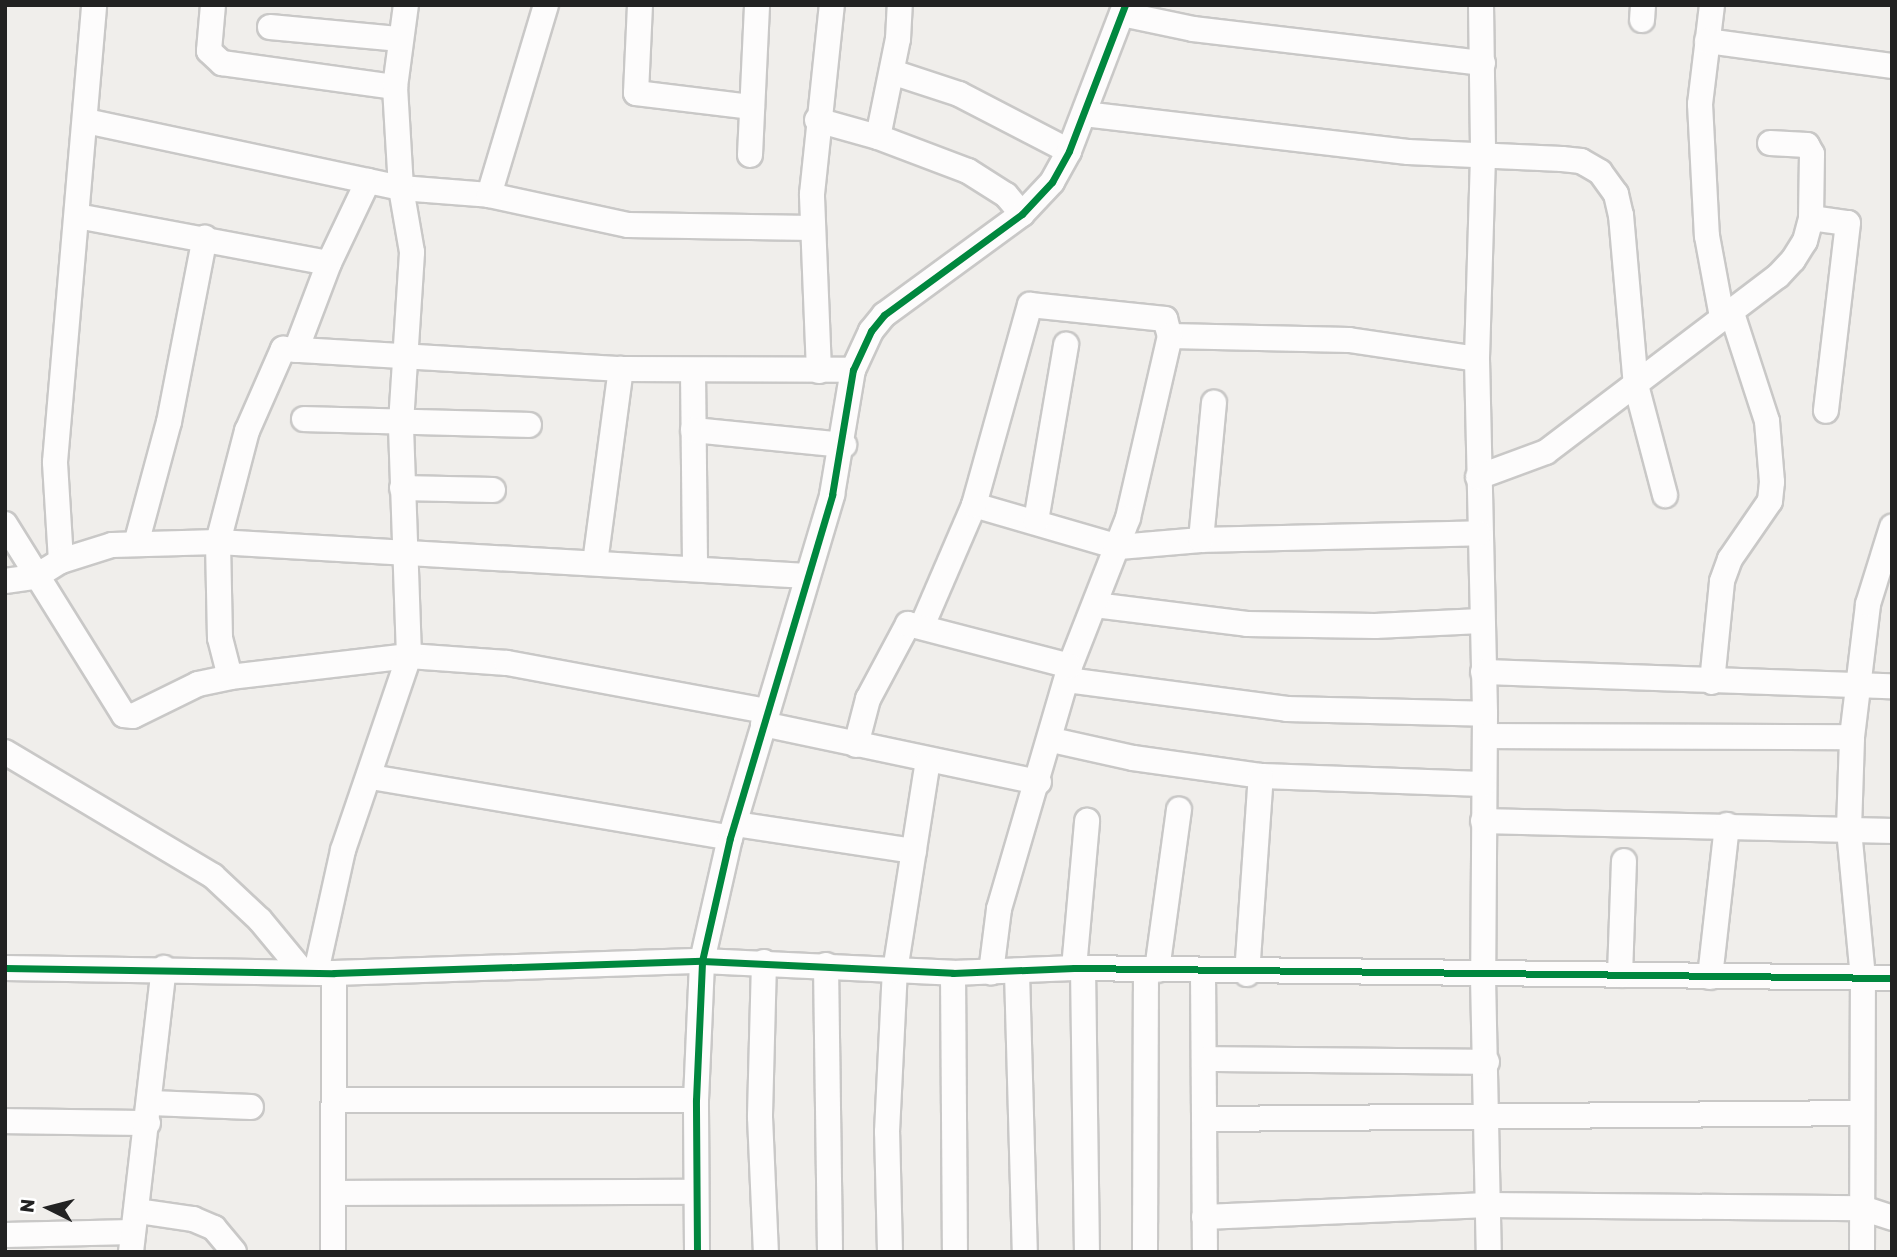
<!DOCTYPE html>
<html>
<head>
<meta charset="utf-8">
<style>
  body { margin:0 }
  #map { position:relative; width:1897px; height:1257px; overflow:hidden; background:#f0eeeb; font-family:Rubik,sans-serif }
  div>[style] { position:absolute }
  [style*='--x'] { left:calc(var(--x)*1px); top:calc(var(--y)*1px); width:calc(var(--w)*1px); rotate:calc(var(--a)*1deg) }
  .roads { filter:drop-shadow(2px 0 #c9c8c7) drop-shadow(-2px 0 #c9c8c7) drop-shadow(0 2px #c9c8c7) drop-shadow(0 -2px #c9c8c7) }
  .minor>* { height:24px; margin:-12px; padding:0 12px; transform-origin:12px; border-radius:12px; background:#fdfcfc }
  .cycleway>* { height:7px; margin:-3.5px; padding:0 3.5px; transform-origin:3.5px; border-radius:3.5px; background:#00873e }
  span { translate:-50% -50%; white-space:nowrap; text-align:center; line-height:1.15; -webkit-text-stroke:5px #fff; paint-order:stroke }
  .frame { position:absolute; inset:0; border:7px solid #222; pointer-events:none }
  .north { position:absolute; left:14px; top:1173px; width:70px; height:70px; -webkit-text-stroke:5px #fff; paint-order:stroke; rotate:276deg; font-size:19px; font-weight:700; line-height:28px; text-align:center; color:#222 }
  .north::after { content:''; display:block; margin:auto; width:24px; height:32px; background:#222; clip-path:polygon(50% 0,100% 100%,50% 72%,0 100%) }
</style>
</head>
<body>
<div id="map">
  <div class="roads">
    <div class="minor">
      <div style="--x:213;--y:5;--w:46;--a:95"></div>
      <div style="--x:209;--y:51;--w:18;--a:43"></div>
      <div style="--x:222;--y:63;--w:175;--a:7.9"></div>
      <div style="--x:640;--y:5;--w:88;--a:92.6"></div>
      <div style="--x:636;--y:93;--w:117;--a:6.9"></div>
      <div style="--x:1481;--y:5;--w:151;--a:89.2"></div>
      <div style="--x:1483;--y:156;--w:203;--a:91.7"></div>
      <div style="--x:1477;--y:359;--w:355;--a:88.7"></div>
      <div style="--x:1485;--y:714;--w:263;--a:90.4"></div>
      <div style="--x:1483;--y:977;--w:275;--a:88.8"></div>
      <div style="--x:1712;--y:5;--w:100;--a:96.9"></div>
      <div style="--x:1700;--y:104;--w:132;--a:87"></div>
      <div style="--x:1707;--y:236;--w:82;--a:79.5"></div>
      <div style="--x:1122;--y:14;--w:73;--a:11.9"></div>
      <div style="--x:1193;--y:29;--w:292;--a:6.7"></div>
      <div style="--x:1642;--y:20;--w:15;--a:-86"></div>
      <div style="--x:270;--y:27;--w:131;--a:5.3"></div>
      <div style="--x:1707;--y:41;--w:187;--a:7.7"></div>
      <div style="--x:892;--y:72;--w:71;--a:18.2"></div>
      <div style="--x:959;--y:94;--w:124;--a:27.4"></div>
      <div style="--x:1084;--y:114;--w:326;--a:6.7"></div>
      <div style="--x:1408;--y:152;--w:154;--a:2.6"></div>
      <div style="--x:1562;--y:159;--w:19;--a:6"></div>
      <div style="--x:1581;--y:161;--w:22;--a:30"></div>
      <div style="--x:1600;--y:172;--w:27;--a:54"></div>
      <div style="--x:1616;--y:194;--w:22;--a:77"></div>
      <div style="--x:1621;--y:215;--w:171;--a:85"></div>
      <div style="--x:1636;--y:385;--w:114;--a:75.2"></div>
      <div style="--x:817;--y:120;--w:63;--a:15.6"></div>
      <div style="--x:878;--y:137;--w:96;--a:20.7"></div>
      <div style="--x:968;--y:171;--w:45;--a:32.3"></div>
      <div style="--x:1006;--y:195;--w:25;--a:50"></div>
      <div style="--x:86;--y:121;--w:322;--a:12"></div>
      <div style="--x:401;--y:188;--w:88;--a:4.5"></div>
      <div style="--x:489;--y:195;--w:198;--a:-73.3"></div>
      <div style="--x:878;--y:137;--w:100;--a:-78.5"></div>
      <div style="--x:898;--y:39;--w:34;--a:-87"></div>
      <div style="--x:750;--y:155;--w:150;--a:-87.3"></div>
      <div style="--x:489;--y:195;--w:142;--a:12.2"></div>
      <div style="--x:628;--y:225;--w:184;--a:0.9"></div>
      <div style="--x:77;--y:216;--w:256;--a:10.6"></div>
      <div style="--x:1811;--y:218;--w:37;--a:8"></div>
      <div style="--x:1848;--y:223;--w:189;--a:96.7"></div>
      <div style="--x:1170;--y:336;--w:179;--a:1.3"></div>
      <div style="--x:1349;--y:340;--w:129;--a:8.4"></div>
      <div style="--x:296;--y:350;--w:93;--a:-69.2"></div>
      <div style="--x:329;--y:263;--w:91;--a:-64.6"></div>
      <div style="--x:693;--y:371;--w:198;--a:89.4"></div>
      <div style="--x:819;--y:371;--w:177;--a:-92.3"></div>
      <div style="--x:812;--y:194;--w:190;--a:-84"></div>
      <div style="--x:304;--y:419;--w:225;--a:1.5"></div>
      <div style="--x:693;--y:430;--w:152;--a:5.7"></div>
      <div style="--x:1478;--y:477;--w:72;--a:-20.2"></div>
      <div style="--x:1546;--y:452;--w:291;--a:-37.2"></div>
      <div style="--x:1778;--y:276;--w:22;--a:-47"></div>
      <div style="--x:1793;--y:260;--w:22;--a:-58"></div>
      <div style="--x:1805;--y:241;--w:24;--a:-75"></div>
      <div style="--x:1811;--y:218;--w:64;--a:-89.1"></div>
      <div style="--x:1812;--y:154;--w:10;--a:-119"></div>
      <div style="--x:1807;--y:145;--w:37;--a:-177"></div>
      <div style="--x:402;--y:488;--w:91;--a:1.3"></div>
      <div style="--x:974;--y:505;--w:151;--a:16.2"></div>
      <div style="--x:1119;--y:547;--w:82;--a:-4.9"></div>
      <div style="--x:1201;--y:540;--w:278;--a:-1.4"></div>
      <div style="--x:1036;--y:521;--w:179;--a:-80.3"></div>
      <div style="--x:5;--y:524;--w:225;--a:58.1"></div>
      <div style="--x:124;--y:715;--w:9;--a:6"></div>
      <div style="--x:133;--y:716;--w:72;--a:-26.2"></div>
      <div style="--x:198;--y:684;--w:33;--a:-12"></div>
      <div style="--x:230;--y:677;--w:180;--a:-6.7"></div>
      <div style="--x:409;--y:656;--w:98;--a:4.1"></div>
      <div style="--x:507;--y:663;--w:263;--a:10.5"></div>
      <div style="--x:1201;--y:540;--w:138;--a:-84.6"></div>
      <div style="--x:136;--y:544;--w:126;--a:-74.9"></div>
      <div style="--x:169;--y:422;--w:188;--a:-79"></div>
      <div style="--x:61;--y:561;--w:99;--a:-93.5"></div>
      <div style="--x:55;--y:462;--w:459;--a:-85.1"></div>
      <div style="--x:595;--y:563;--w:196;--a:-82.4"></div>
      <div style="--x:5;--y:581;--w:30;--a:-8"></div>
      <div style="--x:35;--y:577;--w:31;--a:-32"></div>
      <div style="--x:61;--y:561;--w:53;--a:-17.4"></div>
      <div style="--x:112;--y:545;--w:106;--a:-1.6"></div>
      <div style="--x:218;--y:542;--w:590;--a:3.3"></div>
      <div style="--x:1095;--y:605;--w:153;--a:7.1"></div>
      <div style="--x:1247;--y:624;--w:128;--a:0.9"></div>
      <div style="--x:1375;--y:626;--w:106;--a:-2.7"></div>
      <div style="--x:922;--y:626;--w:132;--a:-66.7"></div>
      <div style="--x:974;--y:505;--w:208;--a:-74.4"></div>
      <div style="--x:1030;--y:305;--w:136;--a:5.9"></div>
      <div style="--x:1165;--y:319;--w:18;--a:74"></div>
      <div style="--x:1170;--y:336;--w:187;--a:103"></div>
      <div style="--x:1128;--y:518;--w:159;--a:111.4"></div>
      <div style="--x:1070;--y:666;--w:253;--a:106.3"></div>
      <div style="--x:999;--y:909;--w:64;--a:97.2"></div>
      <div style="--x:1483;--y:672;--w:409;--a:2"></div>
      <div style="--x:230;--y:677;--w:40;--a:-104.4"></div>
      <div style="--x:220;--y:638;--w:96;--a:-91.2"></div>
      <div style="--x:218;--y:542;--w:115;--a:-75.4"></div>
      <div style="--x:247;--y:431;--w:90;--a:-66.3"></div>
      <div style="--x:283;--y:349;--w:339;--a:3.4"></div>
      <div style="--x:621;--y:369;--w:232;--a:0.2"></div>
      <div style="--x:1067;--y:680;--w:222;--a:7.5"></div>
      <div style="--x:1287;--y:709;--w:198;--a:1.4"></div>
      <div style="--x:1712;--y:682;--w:101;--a:-84.3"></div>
      <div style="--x:1722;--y:581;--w:23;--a:-70"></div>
      <div style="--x:1730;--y:559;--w:70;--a:-55.4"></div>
      <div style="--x:1770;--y:501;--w:19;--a:-84"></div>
      <div style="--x:1772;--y:482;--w:61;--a:-94.7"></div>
      <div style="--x:1767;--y:421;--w:117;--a:-108"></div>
      <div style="--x:763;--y:724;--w:282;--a:11.9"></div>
      <div style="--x:1485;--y:736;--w:367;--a:0.2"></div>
      <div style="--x:1052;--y:740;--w:83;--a:12.5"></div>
      <div style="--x:1133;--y:758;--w:129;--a:8"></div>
      <div style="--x:1261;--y:776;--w:223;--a:2.1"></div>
      <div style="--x:856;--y:745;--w:48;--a:-75.4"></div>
      <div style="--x:868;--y:699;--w:85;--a:-61.9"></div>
      <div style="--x:908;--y:624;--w:167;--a:14.5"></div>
      <div style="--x:5;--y:752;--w:242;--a:30.8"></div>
      <div style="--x:213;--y:876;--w:64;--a:43.1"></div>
      <div style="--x:260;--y:920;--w:67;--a:50.4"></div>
      <div style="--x:371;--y:777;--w:364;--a:9.6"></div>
      <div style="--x:1483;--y:821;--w:409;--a:1.4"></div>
      <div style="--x:735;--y:824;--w:181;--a:8.6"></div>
      <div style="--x:764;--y:962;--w:155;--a:91.5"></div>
      <div style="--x:760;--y:1117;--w:135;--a:87.5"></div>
      <div style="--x:826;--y:965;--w:287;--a:89.2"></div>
      <div style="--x:5;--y:968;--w:329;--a:0.9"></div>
      <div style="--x:334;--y:973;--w:368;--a:-1.9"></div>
      <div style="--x:702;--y:961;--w:251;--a:2.7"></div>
      <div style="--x:953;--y:973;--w:121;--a:-2.4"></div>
      <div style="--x:1074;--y:968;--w:818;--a:0.7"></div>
      <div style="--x:1074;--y:968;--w:148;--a:-84.9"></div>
      <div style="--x:1083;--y:968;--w:284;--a:89.2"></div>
      <div style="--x:1157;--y:970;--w:162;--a:-82.2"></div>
      <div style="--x:316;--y:972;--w:125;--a:-77.5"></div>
      <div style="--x:343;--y:850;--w:205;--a:-71.2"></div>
      <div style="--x:409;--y:656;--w:233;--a:-92"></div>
      <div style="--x:401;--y:423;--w:171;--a:-86.3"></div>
      <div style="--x:412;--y:252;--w:65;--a:-99.8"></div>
      <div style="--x:401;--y:188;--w:101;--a:-93.4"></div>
      <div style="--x:395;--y:87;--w:83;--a:-82.4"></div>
      <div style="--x:1017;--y:972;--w:280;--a:88.4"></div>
      <div style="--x:1203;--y:972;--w:280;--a:89.6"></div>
      <div style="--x:953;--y:973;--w:279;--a:89.6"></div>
      <div style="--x:1247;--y:974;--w:198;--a:-86"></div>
      <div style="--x:1620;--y:975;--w:114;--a:-88"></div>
      <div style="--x:1710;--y:977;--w:153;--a:-83.6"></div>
      <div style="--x:1205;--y:1059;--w:282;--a:0.6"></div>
      <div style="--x:335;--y:1100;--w:361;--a:0"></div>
      <div style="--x:151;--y:1103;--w:100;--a:2.3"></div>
      <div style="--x:1205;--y:1119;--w:657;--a:-0.52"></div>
      <div style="--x:5;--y:1121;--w:143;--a:0.8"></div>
      <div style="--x:333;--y:1193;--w:363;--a:-0.2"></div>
      <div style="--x:138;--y:1211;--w:56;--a:8.3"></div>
      <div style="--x:193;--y:1219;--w:23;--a:23"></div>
      <div style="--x:214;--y:1228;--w:31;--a:50"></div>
      <div style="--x:1204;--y:1217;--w:284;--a:-2.4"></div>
      <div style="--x:1488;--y:1205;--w:374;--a:0.5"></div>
      <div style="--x:1862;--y:1208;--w:32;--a:18"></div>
      <div style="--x:5;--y:1235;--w:128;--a:-1.3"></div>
      <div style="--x:131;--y:1252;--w:286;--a:-83.4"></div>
      <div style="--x:333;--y:1252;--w:279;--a:-89.8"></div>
      <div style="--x:697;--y:1252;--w:152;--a:-90.4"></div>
      <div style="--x:696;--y:1100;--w:139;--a:-87.5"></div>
      <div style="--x:702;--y:961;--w:126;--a:-77.2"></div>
      <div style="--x:730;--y:838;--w:358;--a:-73.4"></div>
      <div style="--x:832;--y:495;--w:127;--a:-80.5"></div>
      <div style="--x:853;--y:370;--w:43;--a:-65.2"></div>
      <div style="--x:871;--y:331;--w:21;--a:-51"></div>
      <div style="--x:884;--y:315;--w:171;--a:-36.2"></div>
      <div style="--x:1022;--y:214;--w:44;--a:-46.8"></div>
      <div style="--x:1052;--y:182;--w:35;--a:-61"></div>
      <div style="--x:1069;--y:151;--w:156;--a:-69"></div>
      <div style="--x:890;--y:1252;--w:120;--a:-91.4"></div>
      <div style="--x:887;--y:1132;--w:161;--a:-87.2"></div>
      <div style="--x:895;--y:971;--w:213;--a:-81.1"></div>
      <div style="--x:1145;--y:1252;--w:282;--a:-89.8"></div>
      <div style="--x:1862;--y:1252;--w:274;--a:-89.8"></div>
      <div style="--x:1863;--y:978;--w:150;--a:-95.4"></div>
      <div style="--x:1849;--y:829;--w:92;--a:-88.1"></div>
      <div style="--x:1852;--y:737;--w:134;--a:-83.1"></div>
      <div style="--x:1868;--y:604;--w:81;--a:-72.7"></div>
    </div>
  </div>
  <div class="cycleway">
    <div style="--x:5;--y:968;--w:329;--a:0.9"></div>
    <div style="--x:334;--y:973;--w:368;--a:-1.9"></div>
    <div style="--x:702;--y:961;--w:251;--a:2.7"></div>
    <div style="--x:953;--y:973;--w:121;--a:-2.4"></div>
    <div style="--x:1074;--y:968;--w:818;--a:0.7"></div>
    <div style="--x:697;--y:1252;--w:152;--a:-90.4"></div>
    <div style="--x:696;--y:1100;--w:139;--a:-87.5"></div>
    <div style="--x:702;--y:961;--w:126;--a:-77.2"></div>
    <div style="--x:730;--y:838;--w:358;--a:-73.4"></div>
    <div style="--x:832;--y:495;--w:127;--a:-80.5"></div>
    <div style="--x:853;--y:370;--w:43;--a:-65.2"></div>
    <div style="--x:871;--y:331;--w:21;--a:-51"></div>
    <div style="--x:884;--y:315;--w:171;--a:-36.2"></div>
    <div style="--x:1022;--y:214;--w:44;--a:-46.8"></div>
    <div style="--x:1052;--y:182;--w:35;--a:-61"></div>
    <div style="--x:1069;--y:151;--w:156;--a:-69"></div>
  </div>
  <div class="frame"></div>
  <div class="north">N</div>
</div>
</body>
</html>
